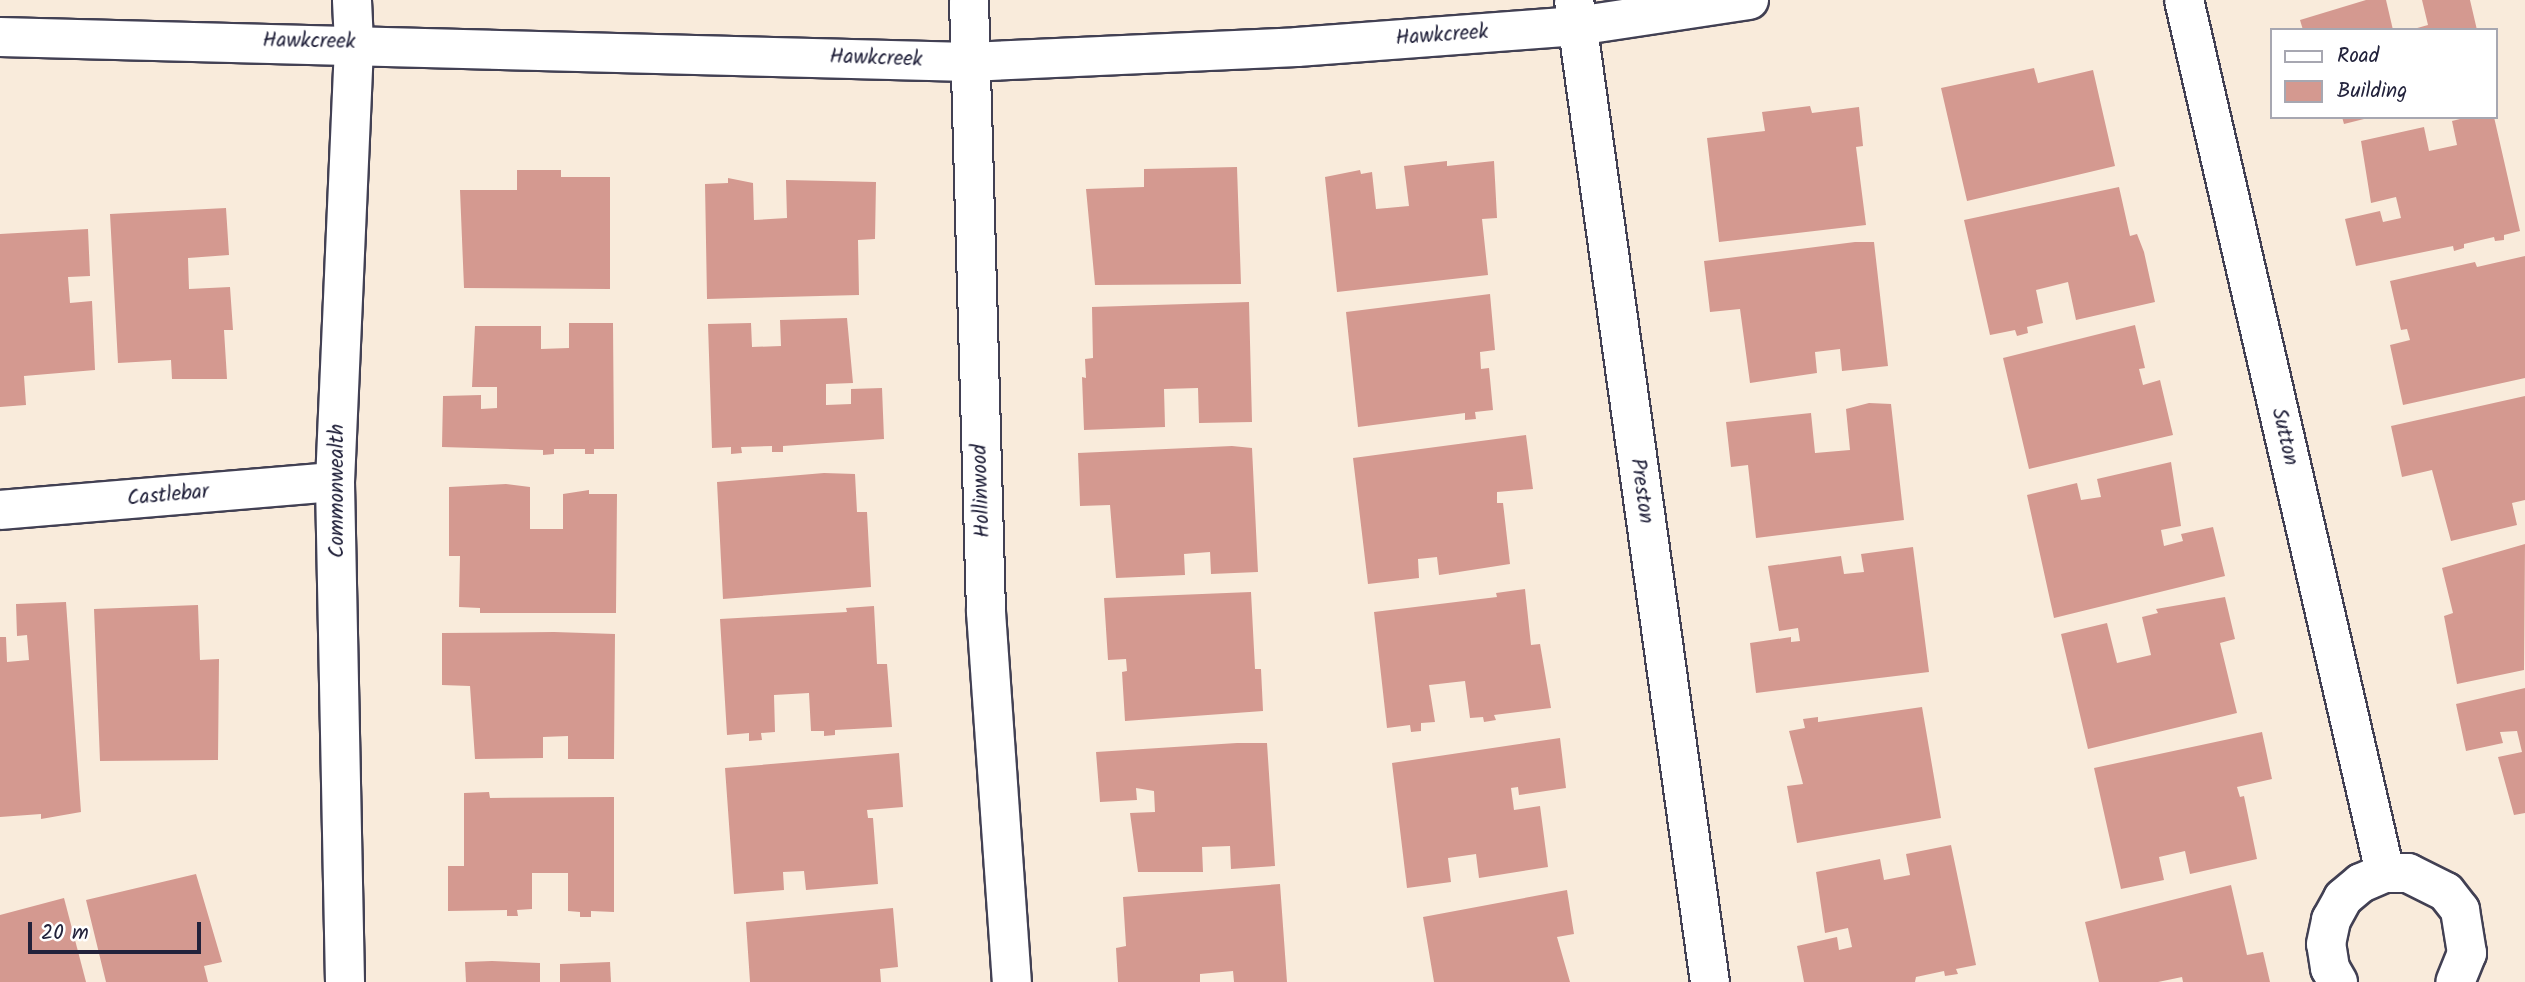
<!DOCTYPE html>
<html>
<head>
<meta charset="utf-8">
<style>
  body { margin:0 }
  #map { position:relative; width:2525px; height:982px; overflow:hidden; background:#f9ebdb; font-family:Kalam,sans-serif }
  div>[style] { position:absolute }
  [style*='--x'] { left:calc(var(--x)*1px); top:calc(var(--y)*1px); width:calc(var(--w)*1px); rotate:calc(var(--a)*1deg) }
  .building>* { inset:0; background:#d49990 }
  .roads { filter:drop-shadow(2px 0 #424053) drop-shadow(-2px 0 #424053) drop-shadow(0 2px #424053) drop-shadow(0 -2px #424053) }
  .minor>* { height:38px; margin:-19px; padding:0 19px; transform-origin:19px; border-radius:19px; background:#fff }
  .tertiary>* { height:38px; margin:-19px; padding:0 19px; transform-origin:19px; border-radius:19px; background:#fff }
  span { translate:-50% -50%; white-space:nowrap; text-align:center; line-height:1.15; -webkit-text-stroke:6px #fff; paint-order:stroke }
  .street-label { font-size:21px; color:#22223b }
  .legend { position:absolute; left:2270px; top:28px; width:228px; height:91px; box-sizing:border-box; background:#fff; border:2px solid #a7a7b1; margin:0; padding:9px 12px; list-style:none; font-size:21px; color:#22223b }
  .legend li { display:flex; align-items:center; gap:14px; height:35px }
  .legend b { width:35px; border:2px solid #a7a7b1 }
  .scale { position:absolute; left:28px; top:922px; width:173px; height:32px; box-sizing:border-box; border:4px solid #22223b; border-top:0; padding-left:9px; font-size:21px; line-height:24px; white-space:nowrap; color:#22223b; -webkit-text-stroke:5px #fff; paint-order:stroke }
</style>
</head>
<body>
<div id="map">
  <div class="building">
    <div style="clip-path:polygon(2366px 0,2386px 0,2393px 30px,2303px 30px,2300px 20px)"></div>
    <div style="clip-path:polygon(2422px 0,2470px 0,2477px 30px,2410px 30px,2428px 25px)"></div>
    <div style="clip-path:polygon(2034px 68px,2038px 83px,2093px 70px,2115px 166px,1967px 201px,1941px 88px)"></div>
    <div style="clip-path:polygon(1810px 106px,1812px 113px,1859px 107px,1863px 146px,1856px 147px,1866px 225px,1719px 242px,1707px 138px,1765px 131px,1762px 112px)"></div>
    <div style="clip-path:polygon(2342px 117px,2368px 117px,2368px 118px,2344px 124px)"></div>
    <div style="clip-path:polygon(2468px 117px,2494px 117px,2520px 231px,2504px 235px,2504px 240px,2495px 241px,2494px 237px,2464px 244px,2464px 248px,2454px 251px,2453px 246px,2356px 266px,2345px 219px,2380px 211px,2383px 222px,2401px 218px,2396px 197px,2371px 203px,2361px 141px,2424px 127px,2429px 151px,2457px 145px,2452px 121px)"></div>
    <div style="clip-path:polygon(1447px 161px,1447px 166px,1494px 161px,1497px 218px,1482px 219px,1488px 275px,1337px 292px,1325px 177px,1360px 170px,1361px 174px,1372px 172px,1376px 209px,1409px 206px,1404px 166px)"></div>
    <div style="clip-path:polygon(1237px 167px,1241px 284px,1095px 285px,1086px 189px,1144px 187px,1144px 169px)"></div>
    <div style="clip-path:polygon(517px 170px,561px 170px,561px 177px,610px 177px,610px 289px,464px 288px,460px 190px,517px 190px)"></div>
    <div style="clip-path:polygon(728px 178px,753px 183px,754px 220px,787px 218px,786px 180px,876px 182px,875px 239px,858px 240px,859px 295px,707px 299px,705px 184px,728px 183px)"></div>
    <div style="clip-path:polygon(2119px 187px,2130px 236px,2137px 234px,2144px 252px,2155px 302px,2076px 320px,2068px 282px,2036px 290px,2043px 323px,2027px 327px,2028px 333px,2017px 336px,2015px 330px,1990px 335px,1964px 220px)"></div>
    <div style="clip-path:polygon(226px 208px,229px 255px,188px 258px,189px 289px,230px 287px,233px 330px,224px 330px,227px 379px,172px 379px,171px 360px,118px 363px,110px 214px)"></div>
    <div style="clip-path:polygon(88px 229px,90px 276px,68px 277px,70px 303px,92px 301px,95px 370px,24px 376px,26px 405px,0 407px,0 234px)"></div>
    <div style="clip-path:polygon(1855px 242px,1874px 242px,1888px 366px,1842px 371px,1840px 349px,1815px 352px,1817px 373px,1750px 383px,1740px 309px,1710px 312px,1704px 261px)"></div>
    <div style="clip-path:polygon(2525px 256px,2525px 378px,2403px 405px,2390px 345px,2410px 340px,2407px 329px,2401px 330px,2390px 281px,2475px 262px,2477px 267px)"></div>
    <div style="clip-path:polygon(1490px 294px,1495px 350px,1480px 352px,1481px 369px,1489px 368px,1493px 410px,1475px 412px,1476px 419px,1465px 420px,1465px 413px,1358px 427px,1346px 312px)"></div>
    <div style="clip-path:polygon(1249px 302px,1252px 422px,1199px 423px,1198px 388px,1164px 389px,1165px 427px,1084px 430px,1082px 377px,1086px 378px,1085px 359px,1093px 358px,1092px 307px)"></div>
    <div style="clip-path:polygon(847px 318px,853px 383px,826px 384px,826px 405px,851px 404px,851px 389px,882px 388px,884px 439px,783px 446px,783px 452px,772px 452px,772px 446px,741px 447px,742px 453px,731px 454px,731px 447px,712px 448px,708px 324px,751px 323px,752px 347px,781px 346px,780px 320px)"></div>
    <div style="clip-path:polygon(569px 323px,613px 323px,614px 449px,594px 449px,594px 454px,585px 454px,585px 449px,554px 449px,554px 454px,543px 455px,543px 450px,442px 447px,443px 396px,481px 395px,481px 409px,497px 408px,497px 387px,472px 387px,475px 326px,541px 326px,541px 349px,569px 348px)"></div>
    <div style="clip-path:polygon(2135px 325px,2145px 368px,2139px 369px,2143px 385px,2160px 380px,2173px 435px,2029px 469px,2003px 358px)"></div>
    <div style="clip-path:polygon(2525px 396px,2525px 500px,2512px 503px,2517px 525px,2451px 541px,2432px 470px,2402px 477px,2391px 426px)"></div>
    <div style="clip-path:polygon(1869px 403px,1891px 404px,1904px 520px,1756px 538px,1748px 465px,1731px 467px,1726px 422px,1811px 413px,1815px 453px,1850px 450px,1846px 409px)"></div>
    <div style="clip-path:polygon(1526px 435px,1533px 489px,1497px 492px,1497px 503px,1503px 503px,1510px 564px,1439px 575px,1437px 557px,1418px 559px,1419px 578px,1368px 584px,1353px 458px)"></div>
    <div style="clip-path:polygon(1232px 446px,1252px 448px,1258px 572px,1211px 574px,1210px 552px,1184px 554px,1185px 575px,1116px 578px,1110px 505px,1080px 506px,1078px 453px)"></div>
    <div style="clip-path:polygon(2171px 462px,2181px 526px,2161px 530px,2164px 546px,2183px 541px,2181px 534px,2213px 527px,2225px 576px,2054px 618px,2027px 495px,2077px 483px,2081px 500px,2101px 497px,2097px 479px)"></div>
    <div style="clip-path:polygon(824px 473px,855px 474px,857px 512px,867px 512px,871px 587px,723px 599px,717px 482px)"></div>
    <div style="clip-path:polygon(506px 484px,530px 487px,530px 529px,563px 529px,563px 494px,589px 490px,589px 494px,617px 494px,616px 613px,480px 613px,480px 608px,459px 607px,460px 556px,449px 556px,449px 487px)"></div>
    <div style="clip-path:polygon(2525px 544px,2524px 670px,2457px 684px,2444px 616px,2453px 613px,2442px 568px)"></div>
    <div style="clip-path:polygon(1913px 547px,1929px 672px,1756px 693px,1750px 643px,1791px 637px,1791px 642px,1800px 641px,1798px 628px,1779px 631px,1768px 566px,1841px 556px,1844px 574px,1864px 572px,1861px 554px)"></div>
    <div style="clip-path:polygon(1525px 589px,1531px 645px,1540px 644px,1551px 708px,1494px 715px,1496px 720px,1484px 722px,1483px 717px,1470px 718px,1465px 681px,1429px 685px,1435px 722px,1421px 723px,1421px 731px,1411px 732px,1410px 725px,1387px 728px,1374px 612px,1497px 597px,1496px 593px)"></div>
    <div style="clip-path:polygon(1251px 592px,1255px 669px,1261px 669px,1263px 711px,1125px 721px,1122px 672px,1127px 671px,1126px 659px,1108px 660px,1104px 598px)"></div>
    <div style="clip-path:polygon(2225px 597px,2235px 639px,2220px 643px,2237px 713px,2088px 749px,2061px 634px,2107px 623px,2117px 663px,2151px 655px,2142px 617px,2158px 613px,2156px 609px)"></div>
    <div style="clip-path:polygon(66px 602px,81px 812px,41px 819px,41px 814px,0 817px,0 637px,6px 637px,7px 662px,29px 660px,27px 635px,17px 636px,16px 604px)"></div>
    <div style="clip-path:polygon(198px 605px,200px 660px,219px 659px,218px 760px,100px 761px,94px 609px)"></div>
    <div style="clip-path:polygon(874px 606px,877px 664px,887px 664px,892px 727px,835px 730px,835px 735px,824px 736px,824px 731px,811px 731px,809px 693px,774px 695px,775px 732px,761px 733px,762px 740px,749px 741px,749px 733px,727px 735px,720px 619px,847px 612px,846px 608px)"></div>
    <div style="clip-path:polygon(554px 632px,615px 634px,614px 759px,568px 759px,568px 736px,543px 737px,543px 758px,475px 759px,470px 686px,442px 685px,442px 633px)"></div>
    <div style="clip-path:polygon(2525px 688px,2525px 813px,2514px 815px,2498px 757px,2522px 752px,2517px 731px,2500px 732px,2503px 743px,2466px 751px,2456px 704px)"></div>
    <div style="clip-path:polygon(1922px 707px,1941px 818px,1797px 843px,1787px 786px,1803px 784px,1789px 731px,1805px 728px,1803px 719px,1818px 717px,1818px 722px)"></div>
    <div style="clip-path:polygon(2262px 732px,2272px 779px,2237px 787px,2240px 797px,2244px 796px,2257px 859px,2190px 874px,2185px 851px,2159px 857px,2164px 880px,2121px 889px,2094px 768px)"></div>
    <div style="clip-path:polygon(1560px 738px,1566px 788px,1519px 795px,1518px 787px,1511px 788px,1514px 810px,1540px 806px,1548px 867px,1479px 878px,1476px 854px,1448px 858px,1451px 882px,1407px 888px,1392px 763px)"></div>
    <div style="clip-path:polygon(1237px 743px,1267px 743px,1275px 866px,1231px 869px,1230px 846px,1202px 847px,1203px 872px,1138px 872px,1130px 813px,1155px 812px,1154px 791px,1136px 788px,1137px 800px,1100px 802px,1096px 752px)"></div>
    <div style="clip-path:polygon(899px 753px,903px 807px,867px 810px,868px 818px,873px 818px,878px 884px,806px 890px,804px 871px,783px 872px,784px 890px,734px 894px,725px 768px)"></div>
    <div style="clip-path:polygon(489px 792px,490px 798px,614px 797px,614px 912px,591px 911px,591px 917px,580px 917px,580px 912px,568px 911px,568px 873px,532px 873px,532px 909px,517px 910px,518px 916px,507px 916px,507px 910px,448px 911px,448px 866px,464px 866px,464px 793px)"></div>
    <div style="clip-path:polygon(1951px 845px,1976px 965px,1956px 969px,1958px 974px,1945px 976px,1944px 971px,1916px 977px,1915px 982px,1804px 982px,1797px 946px,1837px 937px,1839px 950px,1852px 947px,1848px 928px,1825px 933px,1816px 872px,1880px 859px,1884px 880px,1910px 875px,1906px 854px)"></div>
    <div style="clip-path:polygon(196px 874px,222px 962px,204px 966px,208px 982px,106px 982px,86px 900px)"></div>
    <div style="clip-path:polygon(1280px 884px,1287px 982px,1234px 982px,1233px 971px,1200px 974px,1200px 982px,1118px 982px,1116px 948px,1126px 946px,1123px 897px)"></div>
    <div style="clip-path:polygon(2231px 885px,2247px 955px,2263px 952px,2270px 982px,2183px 982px,2182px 977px,2158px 982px,2099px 982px,2085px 922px)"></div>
    <div style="clip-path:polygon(1567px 890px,1574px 934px,1557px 937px,1570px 982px,1434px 982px,1423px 917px)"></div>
    <div style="clip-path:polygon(64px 898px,86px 982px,0 982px,0 915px)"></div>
    <div style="clip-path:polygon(893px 908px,898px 967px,880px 969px,881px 982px,750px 982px,746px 922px)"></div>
    <div style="clip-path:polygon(492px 961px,540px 963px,540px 982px,466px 982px,465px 962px)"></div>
    <div style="clip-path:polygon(610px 962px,611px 982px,560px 982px,560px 964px)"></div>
  </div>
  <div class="roads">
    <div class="minor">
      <div style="--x:969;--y:0;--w:612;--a:88.41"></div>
      <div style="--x:986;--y:612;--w:371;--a:86"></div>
      <div style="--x:1574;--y:0;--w:991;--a:82.12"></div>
      <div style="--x:2184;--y:0;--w:896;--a:77.03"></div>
      <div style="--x:0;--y:510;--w:336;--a:-4.8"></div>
      <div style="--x:345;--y:982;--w:500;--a:-91.15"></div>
      <div style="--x:335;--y:482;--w:439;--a:-87.5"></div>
      <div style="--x:354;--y:43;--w:43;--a:-92.7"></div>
      <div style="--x:2338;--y:982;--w:16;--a:-120"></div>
      <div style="--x:2330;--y:968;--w:24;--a:-99"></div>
      <div style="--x:2326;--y:944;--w:25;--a:-78"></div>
      <div style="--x:2331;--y:920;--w:25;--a:-61"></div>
      <div style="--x:2343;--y:898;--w:23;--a:-40"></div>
      <div style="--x:2361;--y:883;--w:26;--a:-23"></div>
      <div style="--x:2385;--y:873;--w:23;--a:0"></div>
      <div style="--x:2408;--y:873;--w:42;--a:26.6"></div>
      <div style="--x:2446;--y:892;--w:23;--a:52"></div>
      <div style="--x:2460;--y:910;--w:44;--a:80.8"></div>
      <div style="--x:2467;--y:953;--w:31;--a:112"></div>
    </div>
    <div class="tertiary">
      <div style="--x:0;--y:37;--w:969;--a:1.48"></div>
      <div style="--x:969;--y:62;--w:328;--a:-2.6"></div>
      <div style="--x:1297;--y:47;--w:281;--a:-4.3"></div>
      <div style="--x:1577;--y:26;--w:174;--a:-8.6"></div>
    </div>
  </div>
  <div class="street-label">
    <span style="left:1442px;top:36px;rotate:-4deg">Hawkcreek</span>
    <span style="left:309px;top:42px;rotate:1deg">Hawkcreek</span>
    <span style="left:876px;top:59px;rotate:2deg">Hawkcreek</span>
    <span style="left:2284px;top:437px;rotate:77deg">Sutton</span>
    <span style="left:338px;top:491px;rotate:-90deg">Commonwealth</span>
    <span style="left:982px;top:491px;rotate:-92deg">Hollinwood</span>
    <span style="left:1641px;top:491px;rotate:82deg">Preston</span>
    <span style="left:168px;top:496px;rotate:-5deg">Castlebar</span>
  </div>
  <ul class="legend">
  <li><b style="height:9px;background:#fff"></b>Road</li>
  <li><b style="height:19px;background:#d49990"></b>Building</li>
  </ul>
  <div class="scale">20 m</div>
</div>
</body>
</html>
